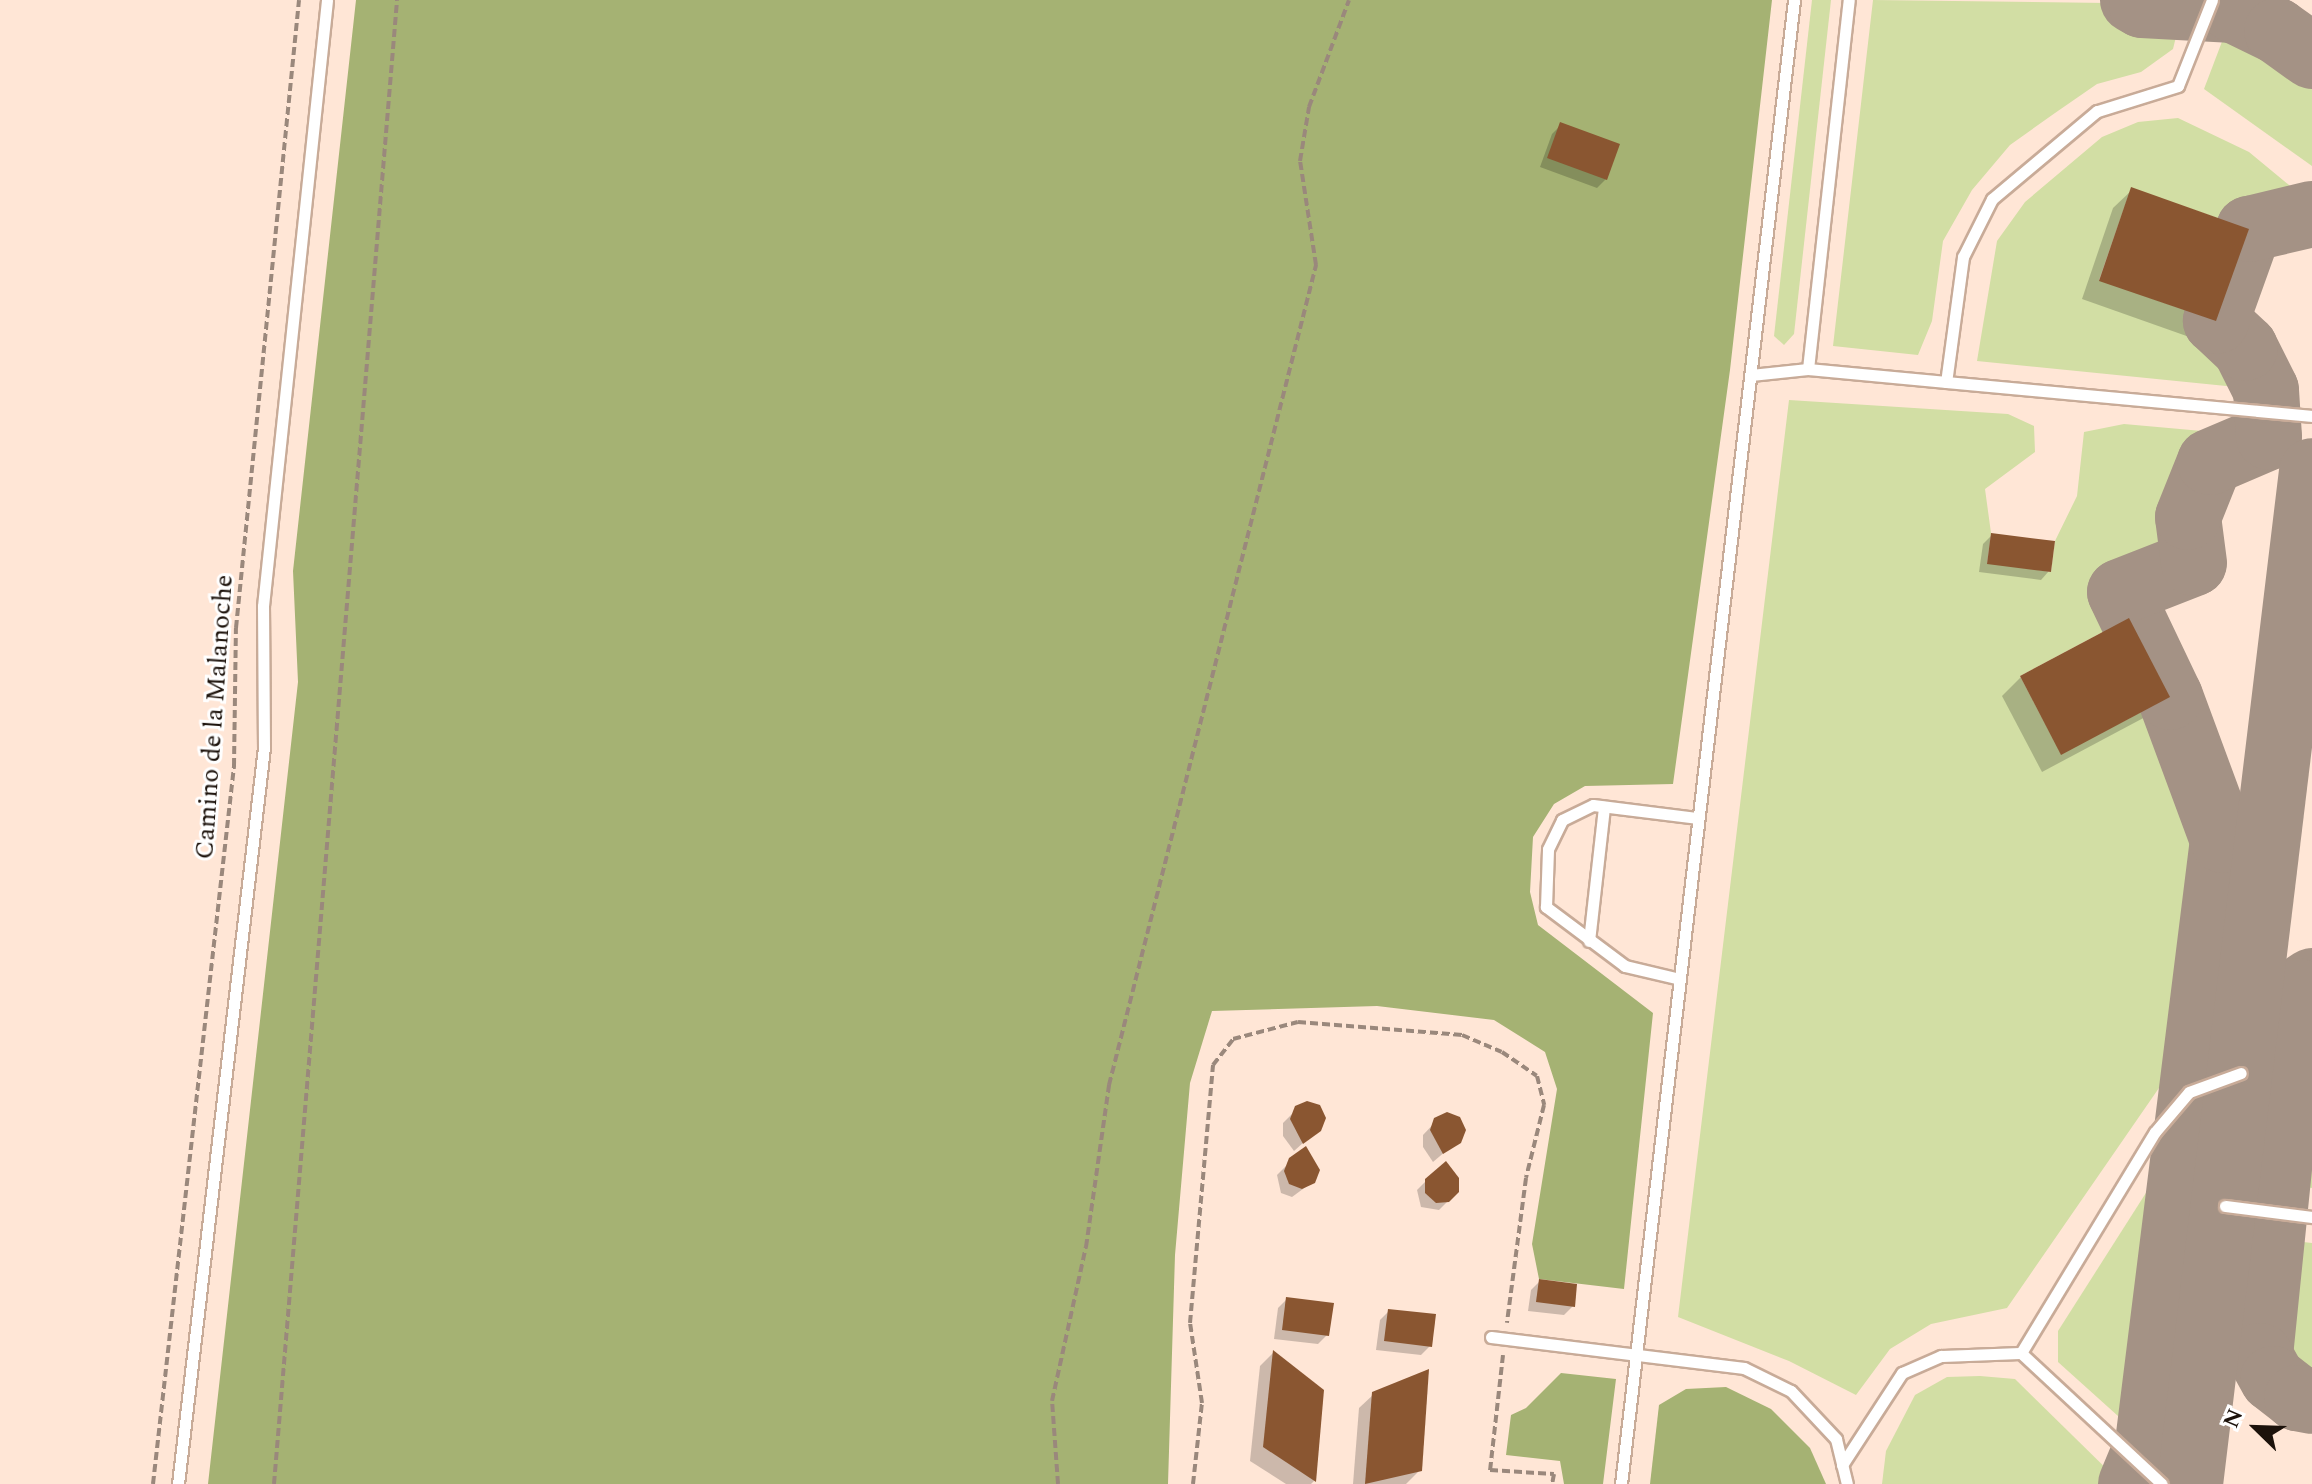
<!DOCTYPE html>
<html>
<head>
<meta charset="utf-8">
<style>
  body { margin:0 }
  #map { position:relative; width:2312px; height:1484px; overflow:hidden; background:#ffe6d6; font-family:Spectral,serif }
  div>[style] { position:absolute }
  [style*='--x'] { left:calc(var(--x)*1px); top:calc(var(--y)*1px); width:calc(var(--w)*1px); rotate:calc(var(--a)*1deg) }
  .green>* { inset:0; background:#d2dea4 }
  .forest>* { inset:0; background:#a5b273 }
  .shadow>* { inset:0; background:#0003 }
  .taxiway>* { height:66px; margin:-33px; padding:0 33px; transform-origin:33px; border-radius:33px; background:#a49285 }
  .building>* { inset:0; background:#8a5631 }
  .path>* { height:4px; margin-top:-2px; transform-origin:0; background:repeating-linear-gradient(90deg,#9a887c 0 8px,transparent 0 12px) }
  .roads { filter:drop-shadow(2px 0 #c8ab98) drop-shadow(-2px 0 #c8ab98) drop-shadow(0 2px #c8ab98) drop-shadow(0 -2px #c8ab98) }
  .lane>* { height:11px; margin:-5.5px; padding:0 5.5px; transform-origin:5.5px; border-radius:5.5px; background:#fff }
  span { translate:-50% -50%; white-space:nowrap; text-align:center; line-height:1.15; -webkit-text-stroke:6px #fff; paint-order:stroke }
  .street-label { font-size:26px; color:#1c120b }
  .north { position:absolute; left:2216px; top:1388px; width:80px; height:80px; -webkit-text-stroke:6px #fff; paint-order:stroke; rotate:293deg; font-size:22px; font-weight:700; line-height:32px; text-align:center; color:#1c120b }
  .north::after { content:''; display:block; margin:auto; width:28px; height:36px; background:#1c120b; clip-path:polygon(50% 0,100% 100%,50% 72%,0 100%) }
</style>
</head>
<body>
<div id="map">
  <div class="green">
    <div style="clip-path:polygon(1812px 0,1831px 0,1794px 334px,1784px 345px,1774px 336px)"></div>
    <div style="clip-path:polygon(1873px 0,2184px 4px,2173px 49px,2141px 72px,2097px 84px,2055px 113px,2010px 145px,1972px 190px,1943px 241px,1932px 321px,1918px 355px,1833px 346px)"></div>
    <div style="clip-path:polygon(2234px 10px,2278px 31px,2312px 57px,2312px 166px,2204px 89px)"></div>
    <div style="clip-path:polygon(2178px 118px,2249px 152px,2312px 204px,2312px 214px,2249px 229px,2131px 188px,2099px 280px,2216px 321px,2245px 348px,2266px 390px,1977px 361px,1997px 241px,2025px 202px,2102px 137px,2138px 122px)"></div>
    <div style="clip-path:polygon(1789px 400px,2008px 414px,2034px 426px,2035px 452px,1985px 489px,1991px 533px,1987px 563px,2051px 572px,2055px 541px,2077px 496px,2084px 432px,2124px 424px,2269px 437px,2210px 462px,2188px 517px,2194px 563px,2120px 591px,2129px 618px,2020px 676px,2061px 754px,2170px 697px,2223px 840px,2199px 1030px,2007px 1308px,1931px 1324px,1890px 1349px,1856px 1395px,1789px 1361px,1678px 1317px)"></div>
    <div style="clip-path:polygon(2312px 981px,2312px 1188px,2276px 1183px,2297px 991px)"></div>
    <div style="clip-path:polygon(2186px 1130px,2148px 1443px,2058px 1362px,2058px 1331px)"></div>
    <div style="clip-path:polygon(2270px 1238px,2312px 1243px,2312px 1401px,2297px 1398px,2273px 1379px,2260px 1356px)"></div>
    <div style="clip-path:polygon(1980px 1376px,2015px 1379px,2122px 1484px,1882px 1484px,1886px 1451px,1915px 1395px,1947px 1377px)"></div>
  </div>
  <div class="forest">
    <div style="clip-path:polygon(356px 0,1772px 0,1730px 370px,1673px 784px,1585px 786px,1554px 804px,1533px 837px,1530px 892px,1538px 925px,1653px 1013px,1624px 1289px,1539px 1279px,1532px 1244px,1557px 1089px,1545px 1052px,1494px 1020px,1377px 1006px,1212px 1011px,1190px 1083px,1175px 1255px,1168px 1484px,208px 1484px,298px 682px,293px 571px)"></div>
    <div style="clip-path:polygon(1561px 1373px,1616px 1379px,1603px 1484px,1564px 1484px,1560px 1461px,1506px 1455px,1511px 1415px,1526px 1408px)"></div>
    <div style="clip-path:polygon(1726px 1387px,1771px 1409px,1810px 1448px,1826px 1484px,1650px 1484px,1659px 1405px,1686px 1389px)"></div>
  </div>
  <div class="shadow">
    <div style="clip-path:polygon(1561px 125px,1606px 179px,1597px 188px,1540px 167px,1552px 134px)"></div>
    <div style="clip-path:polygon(2132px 190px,2246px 230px,2214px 320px,2195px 339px,2082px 299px,2113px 208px)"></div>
    <div style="clip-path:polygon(1992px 535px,2049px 571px,2041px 580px,1979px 572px,1983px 544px)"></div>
    <div style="clip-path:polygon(2021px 677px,2168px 697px,2149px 715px,2042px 772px,2002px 696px)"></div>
    <div style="clip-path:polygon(1292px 1114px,1313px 1134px,1294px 1151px,1283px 1136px,1283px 1123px)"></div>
    <div style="clip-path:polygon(1441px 1116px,1453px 1145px,1433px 1162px,1423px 1147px,1423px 1135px)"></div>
    <div style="clip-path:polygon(1286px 1166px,1307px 1186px,1292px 1197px,1281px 1193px,1277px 1175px)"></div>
    <div style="clip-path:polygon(1427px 1180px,1457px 1192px,1439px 1210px,1421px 1207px,1417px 1190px)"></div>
    <div style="clip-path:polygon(1540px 1281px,1573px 1306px,1564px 1315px,1528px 1311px,1531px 1290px)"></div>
    <div style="clip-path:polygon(1287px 1299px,1327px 1335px,1318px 1344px,1274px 1339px,1278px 1308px)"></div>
    <div style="clip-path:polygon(1389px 1311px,1430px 1346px,1421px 1355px,1376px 1350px,1380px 1320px)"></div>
    <div style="clip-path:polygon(1273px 1353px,1314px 1481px,1311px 1484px,1286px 1484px,1250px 1461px,1260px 1366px)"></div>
    <div style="clip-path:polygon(1374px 1394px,1420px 1470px,1406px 1484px,1353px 1484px,1359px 1408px)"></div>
  </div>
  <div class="taxiway">
    <div style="--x:2133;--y:0;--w:10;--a:29"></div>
    <div style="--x:2142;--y:5;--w:92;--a:3.1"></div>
    <div style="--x:2234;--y:10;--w:48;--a:26"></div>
    <div style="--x:2277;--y:31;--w:43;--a:35.5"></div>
    <div style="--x:2312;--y:981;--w:18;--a:146"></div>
    <div style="--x:2297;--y:991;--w:367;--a:95.8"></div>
    <div style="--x:2260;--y:1356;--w:26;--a:61"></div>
    <div style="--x:2273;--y:1379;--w:31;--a:38"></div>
    <div style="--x:2297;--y:1398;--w:15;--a:11"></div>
    <div style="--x:2131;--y:1484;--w:44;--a:-67.5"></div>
    <div style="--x:2148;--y:1443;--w:608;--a:-82.91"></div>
    <div style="--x:2223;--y:840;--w:153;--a:-110.3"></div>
    <div style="--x:2170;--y:697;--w:116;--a:-115.5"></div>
    <div style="--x:2120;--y:592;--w:79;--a:-21.4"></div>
    <div style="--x:2194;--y:563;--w:46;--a:-97.4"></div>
    <div style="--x:2188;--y:517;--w:59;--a:-68.2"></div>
    <div style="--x:2210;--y:462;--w:64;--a:-23"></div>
    <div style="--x:2269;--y:437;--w:47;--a:-93.7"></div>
    <div style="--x:2266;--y:390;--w:47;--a:-116.6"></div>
    <div style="--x:2245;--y:348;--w:40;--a:-137"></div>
    <div style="--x:2216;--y:321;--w:98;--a:-70.3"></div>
    <div style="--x:2249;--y:229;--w:65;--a:-13.4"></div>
    <div style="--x:2190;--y:1484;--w:1020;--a:-83.13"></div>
  </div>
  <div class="building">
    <div style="clip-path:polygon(1560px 122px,1620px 144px,1607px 180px,1547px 158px)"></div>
    <div style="clip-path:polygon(2131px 187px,2249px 229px,2216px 321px,2099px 281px)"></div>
    <div style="clip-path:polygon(1991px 533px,2055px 541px,2051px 572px,1987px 564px)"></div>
    <div style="clip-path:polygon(2129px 618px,2170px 697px,2061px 755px,2020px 676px)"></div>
    <div style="clip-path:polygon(1307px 1101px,1320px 1105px,1326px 1118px,1321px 1131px,1303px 1144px,1290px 1119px,1295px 1106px)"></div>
    <div style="clip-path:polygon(1447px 1112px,1460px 1117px,1466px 1130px,1461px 1143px,1443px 1154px,1430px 1130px,1434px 1118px)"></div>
    <div style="clip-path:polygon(1306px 1146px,1320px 1170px,1315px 1183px,1302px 1189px,1289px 1184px,1284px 1171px,1289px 1158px)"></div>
    <div style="clip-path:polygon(1446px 1161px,1459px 1178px,1459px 1192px,1449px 1202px,1436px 1203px,1425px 1193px,1425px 1179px)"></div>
    <div style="clip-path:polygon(1539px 1279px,1577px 1284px,1575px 1307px,1536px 1302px)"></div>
    <div style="clip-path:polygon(1286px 1297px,1334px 1303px,1329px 1336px,1282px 1330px)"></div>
    <div style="clip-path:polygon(1388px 1309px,1436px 1314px,1432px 1347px,1384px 1341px)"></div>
    <div style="clip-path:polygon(1273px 1350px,1324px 1390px,1316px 1482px,1263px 1447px)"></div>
    <div style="clip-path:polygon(1429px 1369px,1422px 1471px,1365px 1484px,1372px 1392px)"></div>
  </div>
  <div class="path">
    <div style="--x:1503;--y:1355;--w:116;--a:96.4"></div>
    <div style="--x:1490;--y:1470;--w:64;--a:3.6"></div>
    <div style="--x:1554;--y:1474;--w:10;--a:101"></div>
    <div style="--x:153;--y:1484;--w:723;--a:-83.56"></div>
    <div style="--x:234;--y:766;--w:138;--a:-89.2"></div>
    <div style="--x:236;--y:628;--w:631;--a:-84.27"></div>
    <div style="--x:274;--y:1484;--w:1489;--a:-85.26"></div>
    <div style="--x:1058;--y:1484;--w:83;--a:-94.1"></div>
    <div style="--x:1052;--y:1401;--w:158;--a:-77.6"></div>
    <div style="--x:1086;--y:1247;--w:164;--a:-81.9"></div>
    <div style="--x:1109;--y:1085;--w:846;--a:-75.83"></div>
    <div style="--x:1316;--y:265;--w:105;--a:-98.7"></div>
    <div style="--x:1300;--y:161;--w:55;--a:-80.5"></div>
    <div style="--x:1309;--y:107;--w:114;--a:-69.5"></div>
    <div style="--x:1193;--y:1484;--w:81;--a:-83.7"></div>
    <div style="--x:1202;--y:1403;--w:81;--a:-98.5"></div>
    <div style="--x:1190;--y:1323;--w:259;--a:-84.9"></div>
    <div style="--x:1213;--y:1065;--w:33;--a:-52"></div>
    <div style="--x:1233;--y:1039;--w:67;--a:-14.7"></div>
    <div style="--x:1298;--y:1022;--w:165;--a:4.5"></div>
    <div style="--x:1462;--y:1035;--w:43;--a:23"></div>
    <div style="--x:1502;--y:1052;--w:42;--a:34.4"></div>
    <div style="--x:1537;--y:1076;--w:30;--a:76"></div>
    <div style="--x:1544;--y:1105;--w:75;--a:103.9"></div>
    <div style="--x:1526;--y:1178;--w:146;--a:97.5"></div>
  </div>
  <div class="roads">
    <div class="lane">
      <div style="--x:2212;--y:0;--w:92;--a:111.6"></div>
      <div style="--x:2178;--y:86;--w:85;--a:162.8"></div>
      <div style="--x:2097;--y:111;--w:137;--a:140"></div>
      <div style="--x:1992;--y:199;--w:65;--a:116.6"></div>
      <div style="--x:1963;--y:257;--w:126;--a:97.7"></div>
      <div style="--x:1946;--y:382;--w:368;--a:5.3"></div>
      <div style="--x:1808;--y:369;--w:139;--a:5.4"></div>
      <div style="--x:1751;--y:375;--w:57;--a:-6"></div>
      <div style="--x:1808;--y:369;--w:371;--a:-83.7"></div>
      <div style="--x:1589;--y:941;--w:135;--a:-83.6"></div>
      <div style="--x:1680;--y:979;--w:57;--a:-166.7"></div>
      <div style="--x:1625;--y:966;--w:99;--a:-143.2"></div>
      <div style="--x:1546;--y:907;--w:58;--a:-88"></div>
      <div style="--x:1548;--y:849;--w:32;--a:-64"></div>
      <div style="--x:1562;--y:820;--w:34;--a:-26"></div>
      <div style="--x:1593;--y:805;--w:106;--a:7.1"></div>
      <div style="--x:2225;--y:1206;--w:88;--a:7.2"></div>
      <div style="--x:1491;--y:1337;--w:255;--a:7"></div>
      <div style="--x:1744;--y:1368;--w:52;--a:26.1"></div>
      <div style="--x:1791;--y:1391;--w:66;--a:46.8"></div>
      <div style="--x:1836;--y:1439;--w:46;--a:76.3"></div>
      <div style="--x:2021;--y:1353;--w:258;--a:-58.8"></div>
      <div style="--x:2155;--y:1132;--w:52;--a:-49.6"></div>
      <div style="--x:2189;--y:1092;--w:55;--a:-20.1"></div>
      <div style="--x:1842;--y:1465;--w:110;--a:-56.9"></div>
      <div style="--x:1902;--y:1373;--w:43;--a:-23.6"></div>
      <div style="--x:1941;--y:1356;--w:80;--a:-2.1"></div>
      <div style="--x:2021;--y:1353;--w:192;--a:42.9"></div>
      <div style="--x:178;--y:1484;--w:741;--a:-83.34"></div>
      <div style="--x:264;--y:748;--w:142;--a:-90.4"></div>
      <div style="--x:263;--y:606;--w:609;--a:-83.97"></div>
      <div style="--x:1621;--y:1484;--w:1494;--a:-83.35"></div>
    </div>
  </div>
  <div class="street-label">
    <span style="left:215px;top:717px;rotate:-86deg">Camino de la Malanoche</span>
  </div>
  <div class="north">N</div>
</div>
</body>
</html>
